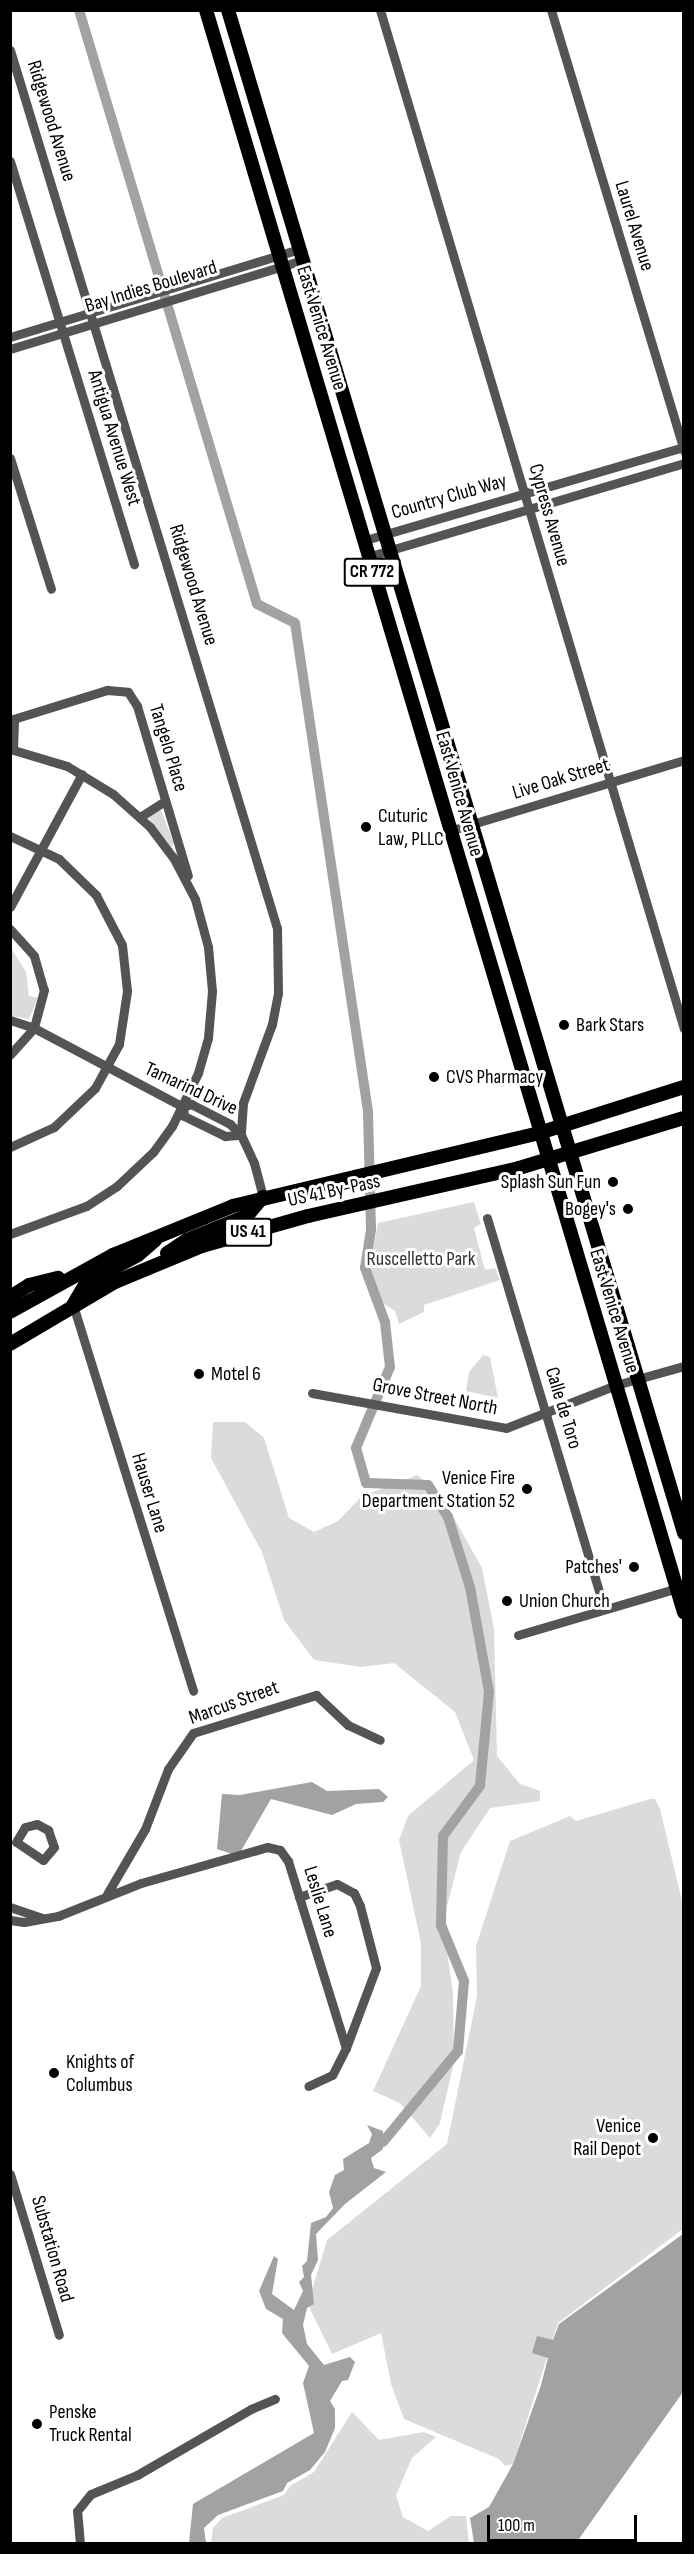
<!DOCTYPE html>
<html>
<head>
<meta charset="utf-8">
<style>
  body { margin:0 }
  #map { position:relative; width:694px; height:2554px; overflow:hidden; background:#fff; font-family:"Sofia Sans Condensed",sans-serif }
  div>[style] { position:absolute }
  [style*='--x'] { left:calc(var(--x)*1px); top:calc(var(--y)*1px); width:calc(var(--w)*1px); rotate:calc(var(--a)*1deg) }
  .green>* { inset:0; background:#dbdbdb }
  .water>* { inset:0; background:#a2a2a2 }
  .canal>* { height:10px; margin:-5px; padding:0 5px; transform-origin:5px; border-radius:5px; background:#a2a2a2 }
  .street>* { height:9px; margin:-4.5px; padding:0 4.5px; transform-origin:4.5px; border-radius:4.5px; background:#545454 }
  .primary>* { height:14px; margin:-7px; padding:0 7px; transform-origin:7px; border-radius:7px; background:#000 }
  .dots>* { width:16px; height:16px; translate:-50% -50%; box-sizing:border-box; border:3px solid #fff; border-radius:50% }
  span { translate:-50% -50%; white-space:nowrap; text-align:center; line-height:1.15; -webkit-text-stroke:6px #fff; paint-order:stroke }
  .shield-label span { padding:2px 4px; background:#fff; border:2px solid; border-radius:4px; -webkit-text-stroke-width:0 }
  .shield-label { font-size:18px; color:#000; font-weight:700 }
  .street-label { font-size:20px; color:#000 }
  .poi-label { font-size:20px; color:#000 }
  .left { translate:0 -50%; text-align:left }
  .right { translate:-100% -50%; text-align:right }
  .park-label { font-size:20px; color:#323232 }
  .frame { position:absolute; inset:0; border:12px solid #000; pointer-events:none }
  .scale { position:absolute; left:487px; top:2515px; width:150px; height:27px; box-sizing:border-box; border:3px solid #000; border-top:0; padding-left:8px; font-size:18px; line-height:21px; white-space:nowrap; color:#000; -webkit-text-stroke:4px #fff; paint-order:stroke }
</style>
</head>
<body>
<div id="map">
  <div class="green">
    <div style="clip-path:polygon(161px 810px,174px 844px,171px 847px,148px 817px)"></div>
    <div style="clip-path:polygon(11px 948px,26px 972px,29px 996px,38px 998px,29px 1019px,11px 1016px)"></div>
    <div style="clip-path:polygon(474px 1202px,481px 1224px,474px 1228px,485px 1270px,495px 1268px,500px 1280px,424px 1305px,424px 1312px,399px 1324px,395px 1311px,377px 1299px,367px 1283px,378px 1223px)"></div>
    <div style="clip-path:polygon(483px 1355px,490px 1357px,498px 1398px,466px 1391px,469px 1372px)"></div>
    <div style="clip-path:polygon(213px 1422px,245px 1422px,264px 1438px,289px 1518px,314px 1532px,338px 1521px,362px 1496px,418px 1475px,450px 1511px,482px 1568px,494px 1629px,497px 1756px,520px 1784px,540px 1791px,540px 1801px,490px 1808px,461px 1852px,443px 1922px,453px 1993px,454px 2062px,440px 2123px,430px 2138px,400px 2103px,373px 2091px,421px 1986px,421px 1943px,399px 1840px,408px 1816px,474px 1760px,455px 1712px,394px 1663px,361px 1667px,314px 1660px,284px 1620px,262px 1552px,211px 1458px)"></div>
    <div style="clip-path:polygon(650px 1799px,655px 1799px,660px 1809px,683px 1905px,683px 2229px,558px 2323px,513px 2464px,505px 2466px,499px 2459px,404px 2419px,391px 2384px,381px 2333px,332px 2354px,310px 2309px,310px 2297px,327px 2240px,447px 2144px,477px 1996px,476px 1946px,510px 1841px,570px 1816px,576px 1821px)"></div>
    <div style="clip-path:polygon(352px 2412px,379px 2440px,424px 2432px,436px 2437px,412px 2458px,396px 2495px,403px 2517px,428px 2531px,451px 2516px,466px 2516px,469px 2543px,211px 2543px,213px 2528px,222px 2518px,284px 2495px,290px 2486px,314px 2472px)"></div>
  </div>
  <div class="water">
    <div style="clip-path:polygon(312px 1782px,327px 1791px,379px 1789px,388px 1797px,383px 1802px,356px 1804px,332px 1815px,271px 1799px,238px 1856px,217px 1849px,222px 1794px,240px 1795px)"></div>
    <div style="clip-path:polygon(367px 2125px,383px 2131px,383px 2149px,371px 2158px,374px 2168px,386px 2172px,345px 2204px,316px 2234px,318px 2260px,311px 2275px,314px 2304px,307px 2308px,303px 2325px,307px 2344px,324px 2365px,350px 2357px,355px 2362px,348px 2380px,342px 2381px,330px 2401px,335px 2409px,335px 2428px,325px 2452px,310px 2470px,287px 2483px,283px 2491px,218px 2515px,204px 2528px,206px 2543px,189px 2543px,193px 2504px,314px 2433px,303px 2383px,309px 2366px,282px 2333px,283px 2319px,266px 2309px,259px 2291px,274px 2256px,278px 2259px,272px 2294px,294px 2310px,303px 2291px,299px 2282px,304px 2277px,302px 2266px,307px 2261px,311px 2223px,326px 2217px,333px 2208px,329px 2192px,335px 2175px,344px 2170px,343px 2159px,369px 2143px,372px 2134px)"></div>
    <div style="clip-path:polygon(683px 2234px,683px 2392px,576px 2543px,474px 2543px,470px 2518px,489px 2507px,513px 2464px,541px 2385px,548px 2358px,532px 2353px,537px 2336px,553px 2340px,559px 2324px)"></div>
  </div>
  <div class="canal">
    <div style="--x:79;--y:10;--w:620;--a:73.32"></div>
    <div style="--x:257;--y:604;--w:42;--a:26.6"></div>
    <div style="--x:295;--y:623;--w:496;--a:81.5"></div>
    <div style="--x:368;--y:1114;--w:116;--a:88.5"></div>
    <div style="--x:371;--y:1230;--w:38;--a:99"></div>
    <div style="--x:365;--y:1268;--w:58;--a:69.7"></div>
    <div style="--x:385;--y:1322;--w:45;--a:83.7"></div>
    <div style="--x:390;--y:1367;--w:88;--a:112.8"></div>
    <div style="--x:356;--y:1448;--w:36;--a:74"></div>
    <div style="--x:366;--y:1483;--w:62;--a:1.8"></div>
    <div style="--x:428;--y:1485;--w:38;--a:58"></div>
    <div style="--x:448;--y:1517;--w:73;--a:72.6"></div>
    <div style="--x:470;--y:1587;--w:107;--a:79.7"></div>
    <div style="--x:489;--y:1692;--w:94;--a:95.5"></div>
    <div style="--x:480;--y:1786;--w:62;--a:126.5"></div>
    <div style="--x:443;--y:1836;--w:89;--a:91.3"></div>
    <div style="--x:441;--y:1925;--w:61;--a:67.7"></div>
    <div style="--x:464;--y:1981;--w:70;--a:94.9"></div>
    <div style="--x:458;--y:2051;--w:118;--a:129.5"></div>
  </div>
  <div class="street">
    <div style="--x:380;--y:10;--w:1063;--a:73.39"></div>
    <div style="--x:551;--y:10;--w:461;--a:73.2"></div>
    <div style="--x:10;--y:50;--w:918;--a:73.09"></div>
    <div style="--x:277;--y:928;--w:65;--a:89.1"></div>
    <div style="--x:278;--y:993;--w:32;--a:101"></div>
    <div style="--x:272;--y:1024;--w:84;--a:110.2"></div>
    <div style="--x:243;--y:1103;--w:32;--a:94"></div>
    <div style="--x:10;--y:161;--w:422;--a:72.9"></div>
    <div style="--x:10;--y:337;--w:303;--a:-16.9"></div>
    <div style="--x:10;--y:349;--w:306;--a:-16.9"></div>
    <div style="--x:10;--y:458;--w:137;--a:72.6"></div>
    <div style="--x:362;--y:541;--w:335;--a:-16.3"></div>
    <div style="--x:367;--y:557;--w:331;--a:-16.5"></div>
    <div style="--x:10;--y:720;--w:102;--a:-17.2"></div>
    <div style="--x:107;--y:690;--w:21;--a:5"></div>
    <div style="--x:128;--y:692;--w:17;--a:57"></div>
    <div style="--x:137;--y:706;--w:177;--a:73.3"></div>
    <div style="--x:10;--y:749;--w:59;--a:16.6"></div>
    <div style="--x:67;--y:766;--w:54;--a:31.3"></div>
    <div style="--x:113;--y:794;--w:50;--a:41.7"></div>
    <div style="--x:150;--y:827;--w:38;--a:53"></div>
    <div style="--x:173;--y:857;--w:47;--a:62.4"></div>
    <div style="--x:195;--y:899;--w:50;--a:74.8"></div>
    <div style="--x:208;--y:947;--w:44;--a:84.8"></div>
    <div style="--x:212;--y:991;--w:47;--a:94.9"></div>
    <div style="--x:208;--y:1038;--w:36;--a:106"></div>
    <div style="--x:198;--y:1073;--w:59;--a:116.1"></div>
    <div style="--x:172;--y:1126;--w:32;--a:126"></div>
    <div style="--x:153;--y:1152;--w:50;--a:136.6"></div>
    <div style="--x:117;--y:1186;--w:37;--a:147"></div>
    <div style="--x:86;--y:1206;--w:81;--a:159.8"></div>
    <div style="--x:13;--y:749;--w:30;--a:-88"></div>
    <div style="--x:140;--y:817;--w:30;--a:-33"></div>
    <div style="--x:449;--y:831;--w:245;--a:-16.8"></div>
    <div style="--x:10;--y:836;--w:54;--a:25.1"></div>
    <div style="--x:59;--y:859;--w:52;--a:44.2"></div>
    <div style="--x:96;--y:895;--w:56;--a:62.5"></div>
    <div style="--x:122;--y:945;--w:46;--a:83.8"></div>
    <div style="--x:127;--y:991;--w:54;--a:98.6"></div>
    <div style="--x:119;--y:1044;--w:50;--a:118.6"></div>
    <div style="--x:95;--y:1088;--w:57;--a:136.4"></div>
    <div style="--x:54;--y:1127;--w:48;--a:155.6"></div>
    <div style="--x:10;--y:907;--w:151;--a:-61.6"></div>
    <div style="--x:10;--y:929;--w:36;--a:48"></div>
    <div style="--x:34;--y:956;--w:35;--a:74"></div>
    <div style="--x:44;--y:990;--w:39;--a:105"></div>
    <div style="--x:34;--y:1028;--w:36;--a:132"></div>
    <div style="--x:10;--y:1020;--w:25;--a:18"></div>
    <div style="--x:34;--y:1028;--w:169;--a:27.9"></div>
    <div style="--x:183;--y:1107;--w:9;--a:-21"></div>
    <div style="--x:191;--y:1104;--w:44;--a:27.1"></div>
    <div style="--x:230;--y:1124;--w:16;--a:45"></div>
    <div style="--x:241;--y:1135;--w:31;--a:65"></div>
    <div style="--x:254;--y:1163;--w:35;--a:75"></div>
    <div style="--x:183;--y:1107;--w:9;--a:84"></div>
    <div style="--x:184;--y:1116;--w:46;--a:26"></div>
    <div style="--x:225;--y:1136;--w:16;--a:-4"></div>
    <div style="--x:487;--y:1218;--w:408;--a:73.3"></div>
    <div style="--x:73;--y:1305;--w:404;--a:72.7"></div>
    <div style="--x:312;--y:1393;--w:197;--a:10.2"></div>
    <div style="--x:506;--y:1428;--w:118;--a:-21.4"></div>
    <div style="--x:616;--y:1385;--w:71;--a:-15.6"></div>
    <div style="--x:518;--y:1635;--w:173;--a:-16.4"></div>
    <div style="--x:37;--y:1824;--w:13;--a:29"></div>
    <div style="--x:48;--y:1830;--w:18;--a:71"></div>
    <div style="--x:54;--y:1847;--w:17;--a:130"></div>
    <div style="--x:43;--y:1860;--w:32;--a:-146"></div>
    <div style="--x:16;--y:1842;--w:17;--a:-59"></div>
    <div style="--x:25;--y:1827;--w:12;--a:-14"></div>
    <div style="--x:107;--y:1894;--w:75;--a:-59.7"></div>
    <div style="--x:145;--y:1829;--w:64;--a:-69"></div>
    <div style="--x:168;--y:1769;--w:44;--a:-55.2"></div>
    <div style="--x:193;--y:1733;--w:129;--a:-17.2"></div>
    <div style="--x:316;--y:1695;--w:44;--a:43.2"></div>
    <div style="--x:348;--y:1725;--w:35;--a:25"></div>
    <div style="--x:299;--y:1897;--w:40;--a:-18.9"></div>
    <div style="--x:337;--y:1884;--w:19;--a:28"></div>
    <div style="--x:354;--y:1893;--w:14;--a:65"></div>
    <div style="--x:360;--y:1906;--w:64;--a:75.5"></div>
    <div style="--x:376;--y:1968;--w:85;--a:110.6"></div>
    <div style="--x:10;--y:1907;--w:34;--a:19"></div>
    <div style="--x:10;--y:1920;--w:14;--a:8"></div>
    <div style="--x:24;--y:1922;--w:35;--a:-10"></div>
    <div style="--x:58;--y:1916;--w:89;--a:-21.7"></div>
    <div style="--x:141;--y:1883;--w:131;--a:-15.9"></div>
    <div style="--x:267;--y:1847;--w:13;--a:13"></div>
    <div style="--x:280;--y:1850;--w:14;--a:54"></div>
    <div style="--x:288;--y:1861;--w:196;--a:72.8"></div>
    <div style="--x:346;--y:2048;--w:30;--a:117"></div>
    <div style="--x:332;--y:2075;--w:26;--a:155"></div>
    <div style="--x:10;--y:2174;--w:168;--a:73.1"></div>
    <div style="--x:80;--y:2544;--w:33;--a:-95"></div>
    <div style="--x:77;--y:2511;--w:22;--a:-51"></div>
    <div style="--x:91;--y:2494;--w:50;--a:-22.4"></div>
    <div style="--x:137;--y:2475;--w:132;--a:-30.1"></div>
    <div style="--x:251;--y:2409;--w:26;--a:-23"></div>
  </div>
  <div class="primary">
    <div style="--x:206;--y:10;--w:1672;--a:73.39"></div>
    <div style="--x:228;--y:10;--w:1590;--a:73.33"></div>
    <div style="--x:167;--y:1253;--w:24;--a:-33"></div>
    <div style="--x:187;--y:1240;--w:65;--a:-21.8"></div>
    <div style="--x:247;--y:1216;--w:25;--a:-50"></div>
    <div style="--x:10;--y:1297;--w:22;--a:-32"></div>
    <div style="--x:29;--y:1285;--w:30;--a:-14"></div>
    <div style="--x:73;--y:1305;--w:26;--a:-59"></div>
    <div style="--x:86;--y:1283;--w:59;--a:-28.3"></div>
    <div style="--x:138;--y:1255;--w:23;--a:-41"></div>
    <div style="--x:10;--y:1312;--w:118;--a:-29"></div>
    <div style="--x:113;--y:1255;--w:130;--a:-22.2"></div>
    <div style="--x:233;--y:1206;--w:315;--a:-13.4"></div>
    <div style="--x:539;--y:1133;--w:152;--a:-17.6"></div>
    <div style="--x:10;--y:1344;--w:122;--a:-30.6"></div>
    <div style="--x:115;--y:1282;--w:94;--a:-22.5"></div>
    <div style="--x:202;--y:1246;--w:110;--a:-15.8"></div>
    <div style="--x:308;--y:1216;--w:216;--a:-12.8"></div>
    <div style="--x:519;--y:1168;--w:172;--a:-16.9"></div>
  </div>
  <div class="dots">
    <div style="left:366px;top:827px;background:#000"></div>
    <div style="left:564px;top:1025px;background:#000"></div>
    <div style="left:434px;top:1077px;background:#000"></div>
    <div style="left:613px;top:1182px;background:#000"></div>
    <div style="left:628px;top:1209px;background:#000"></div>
    <div style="left:199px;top:1374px;background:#000"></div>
    <div style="left:527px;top:1489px;background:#000"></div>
    <div style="left:634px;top:1567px;background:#000"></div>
    <div style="left:507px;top:1601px;background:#000"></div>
    <div style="left:54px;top:2073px;background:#000"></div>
    <div style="left:653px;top:2138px;background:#000"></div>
    <div style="left:37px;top:2424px;background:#000"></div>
  </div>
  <div class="shield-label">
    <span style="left:372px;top:572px">CR 772</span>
    <span style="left:248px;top:1232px">US 41</span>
  </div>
  <div class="street-label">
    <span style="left:51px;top:121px;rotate:73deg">Ridgewood Avenue</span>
    <span style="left:634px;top:226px;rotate:73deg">Laurel Avenue</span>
    <span style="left:151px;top:287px;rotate:-17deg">Bay Indies Boulevard</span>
    <span style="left:321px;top:328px;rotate:73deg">East Venice Avenue</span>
    <span style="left:114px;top:438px;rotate:73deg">Antigua Avenue West</span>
    <span style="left:449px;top:497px;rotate:-16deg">Country Club Way</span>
    <span style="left:549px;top:515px;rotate:74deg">Cypress Avenue</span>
    <span style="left:193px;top:585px;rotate:73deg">Ridgewood Avenue</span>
    <span style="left:168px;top:748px;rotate:73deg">Tangelo Place</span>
    <span style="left:561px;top:779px;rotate:-17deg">Live Oak Street</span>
    <span style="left:459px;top:794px;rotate:74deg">East Venice Avenue</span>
    <span style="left:191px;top:1089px;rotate:25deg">Tamarind Drive</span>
    <span style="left:334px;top:1191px;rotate:-12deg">US 41 By-Pass</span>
    <span style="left:614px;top:1311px;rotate:73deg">East Venice Avenue</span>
    <span style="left:435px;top:1397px;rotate:11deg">Grove Street North</span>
    <span style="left:563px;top:1408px;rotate:73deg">Calle de Toro</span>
    <span style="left:149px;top:1493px;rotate:73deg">Hauser Lane</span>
    <span style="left:234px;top:1703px;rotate:-20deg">Marcus Street</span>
    <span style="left:320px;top:1902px;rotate:73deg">Leslie Lane</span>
    <span style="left:52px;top:2249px;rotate:74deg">Substation Road</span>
  </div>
  <div class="poi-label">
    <span class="left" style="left:378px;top:828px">Cuturic<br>Law, PLLC</span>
    <span class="left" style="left:576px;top:1025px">Bark Stars</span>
    <span class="left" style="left:446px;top:1077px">CVS Pharmacy</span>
    <span class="right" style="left:601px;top:1182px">Splash Sun Fun</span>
    <span class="right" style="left:616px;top:1209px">Bogey's</span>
    <span class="left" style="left:211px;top:1374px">Motel 6</span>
    <span class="right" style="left:515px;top:1490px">Venice Fire<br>Department Station 52</span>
    <span class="right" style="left:622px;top:1567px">Patches'</span>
    <span class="left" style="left:519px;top:1601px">Union Church</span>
    <span class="left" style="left:66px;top:2074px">Knights of<br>Columbus</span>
    <span class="right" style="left:641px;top:2138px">Venice<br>Rail Depot</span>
    <span class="left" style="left:49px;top:2424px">Penske<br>Truck Rental</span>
  </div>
  <div class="park-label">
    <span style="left:421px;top:1259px">Ruscelletto Park</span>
  </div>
  <div class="frame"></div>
  <div class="scale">100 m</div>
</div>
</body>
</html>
